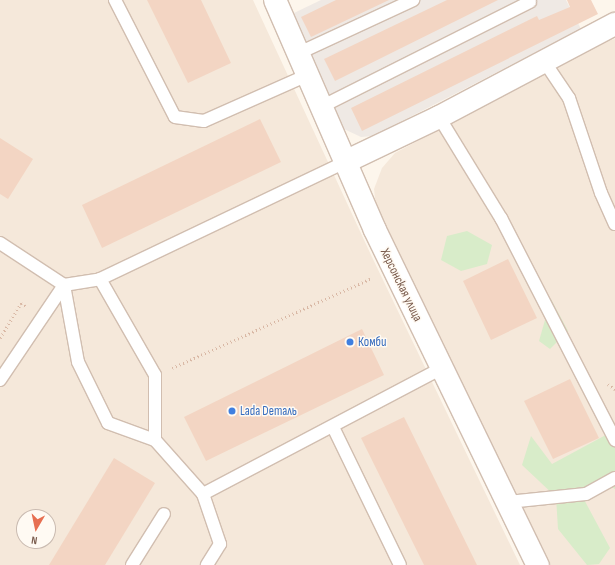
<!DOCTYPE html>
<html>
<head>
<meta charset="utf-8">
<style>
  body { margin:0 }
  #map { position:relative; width:615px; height:565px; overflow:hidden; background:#fdf6ec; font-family:"Sofia Sans Condensed",sans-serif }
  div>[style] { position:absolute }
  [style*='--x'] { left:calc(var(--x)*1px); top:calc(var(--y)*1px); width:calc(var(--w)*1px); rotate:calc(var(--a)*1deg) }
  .residential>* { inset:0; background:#f5e8da }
  .industrial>* { inset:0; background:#efe9e4 }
  .green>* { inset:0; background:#d8ecc9 }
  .building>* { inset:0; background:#f3d5c3 }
  .path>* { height:2.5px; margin-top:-1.25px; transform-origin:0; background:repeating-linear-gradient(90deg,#d9b8a5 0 1px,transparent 0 4px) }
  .roads { filter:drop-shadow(1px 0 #d1beb0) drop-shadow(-1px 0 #d1beb0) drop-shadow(0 1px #d1beb0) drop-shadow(0 -1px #d1beb0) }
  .service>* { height:12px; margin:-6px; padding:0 6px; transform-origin:6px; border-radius:6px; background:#fff }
  .minor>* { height:22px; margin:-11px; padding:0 11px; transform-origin:11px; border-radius:11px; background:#fff }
  .dots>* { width:11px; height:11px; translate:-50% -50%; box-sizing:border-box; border:2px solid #fffaf3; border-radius:50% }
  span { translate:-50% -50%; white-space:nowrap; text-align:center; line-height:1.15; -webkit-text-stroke:3px #fffaf3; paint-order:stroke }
  .street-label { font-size:13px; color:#7a5c4d }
  .shop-label { font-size:13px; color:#366cbe }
  .left { translate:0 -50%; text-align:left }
  .north { position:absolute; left:16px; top:509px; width:40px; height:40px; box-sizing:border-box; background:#fffaf3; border:1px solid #cabbb1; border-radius:50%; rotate:189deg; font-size:11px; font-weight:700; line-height:16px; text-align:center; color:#7a5c4d }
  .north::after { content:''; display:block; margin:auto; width:14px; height:18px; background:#e76f51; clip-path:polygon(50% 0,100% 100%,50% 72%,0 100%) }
</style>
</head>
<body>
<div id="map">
  <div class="residential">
    <div style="clip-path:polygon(evenodd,0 0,253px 0,371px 255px,520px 565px,0 565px,0 0,24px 517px,48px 517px,48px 541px,24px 541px,24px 517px)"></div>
    <div style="clip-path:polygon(615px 39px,615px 565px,551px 565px,376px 207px,374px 189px,382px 168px,395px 153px,604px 42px)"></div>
  </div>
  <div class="industrial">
    <div style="clip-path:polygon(321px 0,566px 0,581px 29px,373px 136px,361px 137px,344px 129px,294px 13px)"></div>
  </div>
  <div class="green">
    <div style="clip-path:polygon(467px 231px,492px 245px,487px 264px,461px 271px,441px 260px,447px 236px)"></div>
    <div style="clip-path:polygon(551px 299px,568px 331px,550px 349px,539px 341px)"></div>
    <div style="clip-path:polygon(615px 430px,615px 489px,604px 482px,580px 492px,610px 548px,599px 564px,587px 565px,558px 529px,556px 497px,522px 465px,531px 436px,552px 464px)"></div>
  </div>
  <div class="building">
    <div style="clip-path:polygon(147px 0,201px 0,231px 63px,188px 83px)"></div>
    <div style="clip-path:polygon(336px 0,389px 0,311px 37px,301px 17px)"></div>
    <div style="clip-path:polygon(447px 0,498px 0,335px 81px,324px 59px)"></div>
    <div style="clip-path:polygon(567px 0,591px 0,598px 14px,362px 131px,351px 108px,537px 16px,539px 20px,570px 7px)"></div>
    <div style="clip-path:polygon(260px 119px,281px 162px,102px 248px,82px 205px)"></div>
    <div style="clip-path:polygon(0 138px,33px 159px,8px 199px,0 194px)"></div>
    <div style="clip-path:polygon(508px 259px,537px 318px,491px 340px,463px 281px)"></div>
    <div style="clip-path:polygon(362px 329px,384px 375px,206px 461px,184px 417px)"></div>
    <div style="clip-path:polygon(570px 379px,599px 438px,553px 459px,524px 401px)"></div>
    <div style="clip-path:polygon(404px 417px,477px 565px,424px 565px,361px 438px)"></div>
    <div style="clip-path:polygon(114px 458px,155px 483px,105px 565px,49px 565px)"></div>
  </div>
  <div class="path">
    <div style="--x:0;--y:338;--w:41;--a:-59"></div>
    <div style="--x:21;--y:303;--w:7;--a:34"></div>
    <div style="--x:172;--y:368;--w:219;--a:-24.2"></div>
    <div style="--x:608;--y:384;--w:9;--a:36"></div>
  </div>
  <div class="roads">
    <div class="service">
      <div style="--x:115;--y:0;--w:131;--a:62.9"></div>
      <div style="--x:175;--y:117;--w:29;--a:8"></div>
      <div style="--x:204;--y:121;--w:114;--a:-23.9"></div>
      <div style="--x:299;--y:53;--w:126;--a:-24.9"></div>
      <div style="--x:544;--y:61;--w:45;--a:56"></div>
      <div style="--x:569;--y:98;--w:100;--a:71.4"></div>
      <div style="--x:601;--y:193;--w:34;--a:66"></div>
      <div style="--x:321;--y:107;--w:234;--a:-26.7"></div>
      <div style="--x:439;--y:117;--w:119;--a:58.5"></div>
      <div style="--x:501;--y:218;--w:250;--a:62.8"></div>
      <div style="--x:0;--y:243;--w:77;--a:33.3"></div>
      <div style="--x:64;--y:285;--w:78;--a:79.7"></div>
      <div style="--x:78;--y:362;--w:68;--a:63.8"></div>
      <div style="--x:108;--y:423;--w:50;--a:19.9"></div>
      <div style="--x:155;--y:440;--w:72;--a:48.4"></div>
      <div style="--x:203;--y:494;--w:53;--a:71.2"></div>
      <div style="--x:220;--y:544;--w:25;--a:122"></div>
      <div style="--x:100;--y:279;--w:111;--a:60.2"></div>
      <div style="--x:155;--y:375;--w:65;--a:90"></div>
      <div style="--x:0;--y:380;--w:115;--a:-56"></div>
      <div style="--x:64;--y:285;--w:36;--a:-9"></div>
      <div style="--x:100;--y:279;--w:272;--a:-25.5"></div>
      <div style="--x:333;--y:427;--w:153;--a:64.1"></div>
      <div style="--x:203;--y:494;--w:270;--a:-27.8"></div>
      <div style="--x:508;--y:502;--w:78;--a:-5.9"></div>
      <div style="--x:586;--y:494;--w:33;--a:-29"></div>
      <div style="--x:132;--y:565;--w:60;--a:-57.9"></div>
    </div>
    <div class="minor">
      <div style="--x:275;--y:0;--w:251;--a:66.5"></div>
      <div style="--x:375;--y:230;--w:373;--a:64.1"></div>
      <div style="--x:345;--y:162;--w:104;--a:-25.6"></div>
      <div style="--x:439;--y:117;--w:199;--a:-27.9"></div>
    </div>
  </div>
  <div class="dots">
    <div style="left:350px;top:342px;background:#3f7fe0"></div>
    <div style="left:232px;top:411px;background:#3f7fe0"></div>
  </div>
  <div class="street-label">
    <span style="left:401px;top:285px;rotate:64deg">Херсонская улица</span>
  </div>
  <div class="shop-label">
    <span class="left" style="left:358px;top:342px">Комби</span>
    <span class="left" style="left:240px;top:411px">Lada Dеталь</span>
  </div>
  <div class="north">N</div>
</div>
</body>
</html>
